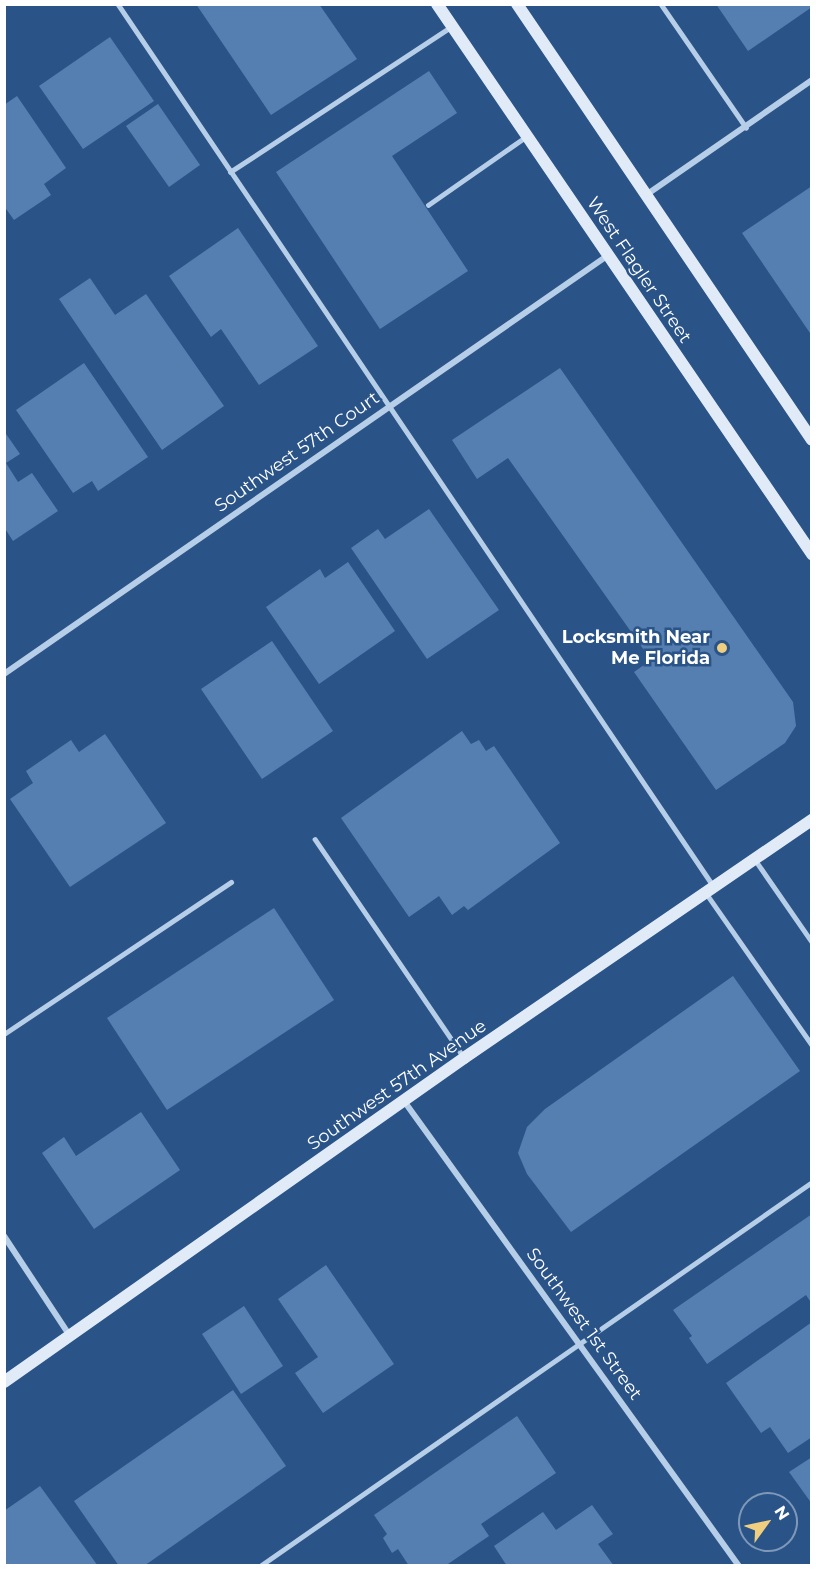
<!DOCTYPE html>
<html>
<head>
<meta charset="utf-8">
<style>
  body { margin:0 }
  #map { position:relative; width:816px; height:1570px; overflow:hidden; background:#2a5488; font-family:Montserrat,sans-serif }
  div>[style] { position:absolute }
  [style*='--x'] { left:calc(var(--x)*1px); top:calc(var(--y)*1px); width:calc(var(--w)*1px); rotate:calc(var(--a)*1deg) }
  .building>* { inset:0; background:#567fb1 }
  .service>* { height:4.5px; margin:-2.25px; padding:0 2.25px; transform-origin:2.25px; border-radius:2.25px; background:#b7cee8 }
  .minor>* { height:6px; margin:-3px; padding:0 3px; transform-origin:3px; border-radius:3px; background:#b7cee8 }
  .secondary>* { height:12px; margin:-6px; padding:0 6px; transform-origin:6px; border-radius:6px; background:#e1ebf8 }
  .dots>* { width:16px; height:16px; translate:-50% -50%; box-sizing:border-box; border:3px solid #2a5488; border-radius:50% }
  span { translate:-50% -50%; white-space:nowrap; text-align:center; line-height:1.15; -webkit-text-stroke:5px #2a5488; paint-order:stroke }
  .street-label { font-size:18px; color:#fff }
  .poi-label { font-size:18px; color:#fff; font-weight:700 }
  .right { translate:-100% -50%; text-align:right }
  .frame { position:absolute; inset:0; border:6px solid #fff; pointer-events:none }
  .north { position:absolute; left:738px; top:1492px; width:60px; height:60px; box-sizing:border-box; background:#2a5488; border:2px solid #7f98b8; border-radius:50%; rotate:57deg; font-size:16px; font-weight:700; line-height:24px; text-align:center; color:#fff }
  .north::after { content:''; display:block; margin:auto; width:21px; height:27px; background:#efce7f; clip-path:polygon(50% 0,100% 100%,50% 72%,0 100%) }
</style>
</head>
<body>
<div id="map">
  <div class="building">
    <div style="clip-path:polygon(196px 4px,319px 4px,357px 59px,271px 115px)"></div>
    <div style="clip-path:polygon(716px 4px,812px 4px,812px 7px,748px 51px)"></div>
    <div style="clip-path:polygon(110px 37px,154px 101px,83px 149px,39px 86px)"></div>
    <div style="clip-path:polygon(429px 71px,457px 113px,392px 156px,468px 271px,380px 329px,276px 172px)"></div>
    <div style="clip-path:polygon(17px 96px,66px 168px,44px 184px,51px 195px,14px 220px,4px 206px,4px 105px)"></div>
    <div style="clip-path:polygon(158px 104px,200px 165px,169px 187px,126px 126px)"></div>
    <div style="clip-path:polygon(812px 186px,812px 336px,742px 233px)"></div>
    <div style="clip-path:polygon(238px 228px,318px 346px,259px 385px,221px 329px,211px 337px,169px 276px)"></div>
    <div style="clip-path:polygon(90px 278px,115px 315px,146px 294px,224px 406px,162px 450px,59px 299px)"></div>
    <div style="clip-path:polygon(84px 363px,148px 457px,98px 491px,92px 481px,73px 493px,16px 410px)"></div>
    <div style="clip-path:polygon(560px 368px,793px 702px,796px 726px,785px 743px,716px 790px,634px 672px,651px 660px,508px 458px,477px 479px,452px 440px)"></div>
    <div style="clip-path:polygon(4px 431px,20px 454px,6px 463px,18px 482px,32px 473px,58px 511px,13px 541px,4px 527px)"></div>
    <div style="clip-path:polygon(429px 509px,499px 610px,427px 659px,351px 548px,378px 529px,385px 539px)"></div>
    <div style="clip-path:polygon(348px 562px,395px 631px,319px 684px,266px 607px,320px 569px,325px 578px)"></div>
    <div style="clip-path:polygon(272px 641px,333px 731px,262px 779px,201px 689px)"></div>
    <div style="clip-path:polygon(462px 731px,471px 744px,479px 740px,486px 751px,494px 746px,560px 843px,468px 910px,464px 906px,452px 915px,439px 896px,409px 917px,341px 818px)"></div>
    <div style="clip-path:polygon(105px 734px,166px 823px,70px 887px,10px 799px,33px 783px,26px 771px,71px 740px,79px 752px)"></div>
    <div style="clip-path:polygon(274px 908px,334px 1000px,167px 1110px,107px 1018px)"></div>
    <div style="clip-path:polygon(733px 976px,800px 1071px,571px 1232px,527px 1174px,518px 1153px,527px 1127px,545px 1109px)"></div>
    <div style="clip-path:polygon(141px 1112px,180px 1170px,94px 1229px,42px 1153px,64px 1137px,76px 1156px)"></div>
    <div style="clip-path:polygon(812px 1214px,812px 1304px,806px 1295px,707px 1364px,689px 1338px,692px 1336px,673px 1310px)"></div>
    <div style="clip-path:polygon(326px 1265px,394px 1364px,323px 1413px,295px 1373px,318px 1357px,278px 1299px)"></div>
    <div style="clip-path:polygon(244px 1306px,283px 1366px,241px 1394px,202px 1334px)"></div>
    <div style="clip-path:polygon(812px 1322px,812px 1437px,788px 1453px,770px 1427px,761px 1433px,726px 1383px)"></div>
    <div style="clip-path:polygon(233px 1390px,286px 1466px,144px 1566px,119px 1566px,74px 1501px)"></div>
    <div style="clip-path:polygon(517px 1416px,556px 1473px,481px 1524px,489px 1536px,445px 1566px,409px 1566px,398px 1549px,392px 1553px,383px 1538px,387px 1534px,374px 1515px)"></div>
    <div style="clip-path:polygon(812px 1457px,812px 1504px,789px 1472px)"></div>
    <div style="clip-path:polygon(40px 1486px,98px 1566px,4px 1566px,4px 1511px)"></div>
    <div style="clip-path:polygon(592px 1505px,613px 1534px,598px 1544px,614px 1566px,507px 1566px,494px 1546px,543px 1512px,556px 1530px)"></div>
  </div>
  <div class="service">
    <div style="--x:118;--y:4;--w:1065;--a:55.98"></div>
    <div style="--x:661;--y:4;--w:150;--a:55.4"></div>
    <div style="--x:230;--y:172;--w:266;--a:-33.3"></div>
    <div style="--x:428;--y:205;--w:121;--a:-34.9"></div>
    <div style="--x:315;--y:839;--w:263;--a:55.7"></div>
    <div style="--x:756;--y:861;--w:98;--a:55.3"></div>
    <div style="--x:706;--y:893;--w:185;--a:55.1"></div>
    <div style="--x:4;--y:1034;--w:273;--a:-33.8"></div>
    <div style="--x:260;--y:1566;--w:672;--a:-34.82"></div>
  </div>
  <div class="minor">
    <div style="--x:646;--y:195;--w:202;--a:-34.7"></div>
    <div style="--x:4;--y:674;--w:734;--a:-34.73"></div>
    <div style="--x:404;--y:1101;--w:573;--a:54.23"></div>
    <div style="--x:4;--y:1236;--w:120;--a:56.6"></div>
  </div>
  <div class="secondary">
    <div style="--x:437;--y:4;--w:666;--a:55.71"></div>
    <div style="--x:517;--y:4;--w:526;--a:55.92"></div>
    <div style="--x:4;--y:1382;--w:563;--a:-35.16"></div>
    <div style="--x:464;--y:1058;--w:422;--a:-34.4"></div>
  </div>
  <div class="dots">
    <div style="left:722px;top:648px;background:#efce7f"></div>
  </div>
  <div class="street-label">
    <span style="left:639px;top:270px;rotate:56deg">West Flagler Street</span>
    <span style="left:297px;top:452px;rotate:-35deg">Southwest 57th Court</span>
    <span style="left:397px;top:1085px;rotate:-35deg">Southwest 57th Avenue</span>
    <span style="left:584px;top:1324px;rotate:54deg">Southwest 1st Street</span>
  </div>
  <div class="poi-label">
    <span class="right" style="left:710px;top:648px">Locksmith Near<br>Me Florida</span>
  </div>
  <div class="frame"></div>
  <div class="north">N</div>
</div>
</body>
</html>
